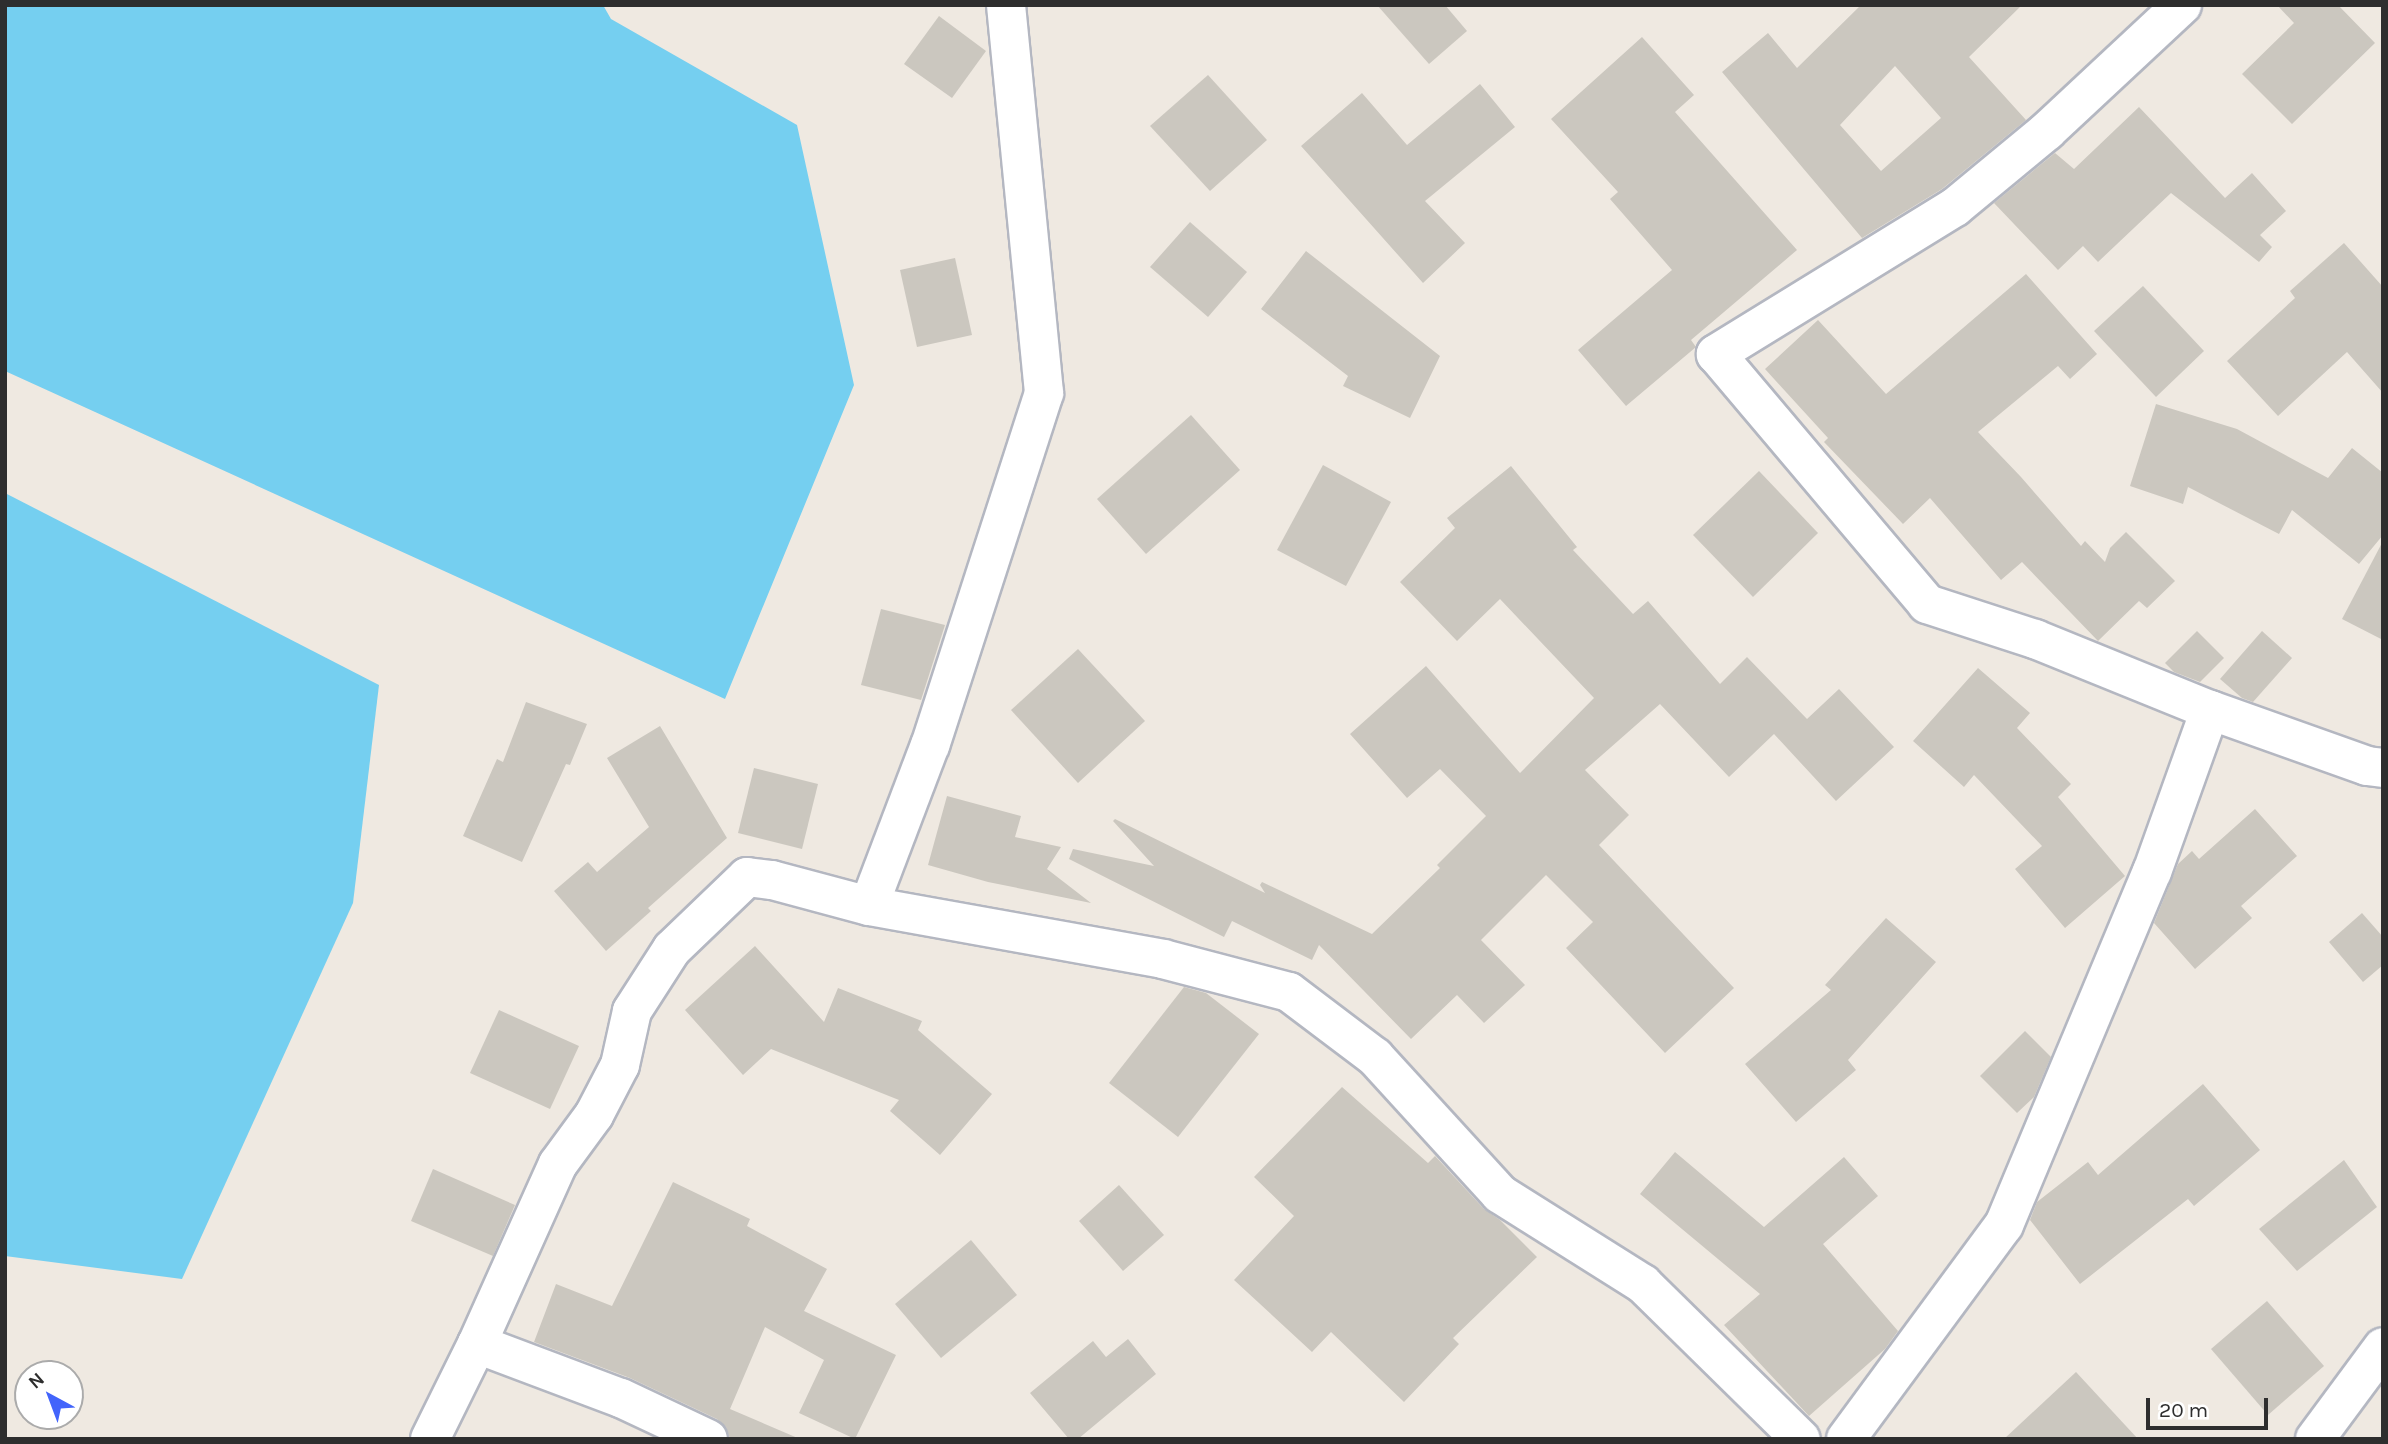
<!DOCTYPE html>
<html>
<head>
<meta charset="utf-8">
<style>
  body { margin:0 }
  #map { position:relative; width:2388px; height:1444px; overflow:hidden; background:#efe9e1; font-family:Karla,sans-serif }
  div>[style] { position:absolute }
  [style*='--x'] { left:calc(var(--x)*1px); top:calc(var(--y)*1px); width:calc(var(--w)*1px); rotate:calc(var(--a)*1deg) }
  .water>* { inset:0; background:#75cff0 }
  .building>* { inset:0; background:#cbc7bf }
  .roads { filter:drop-shadow(2px 0 #b4b7c1) drop-shadow(-2px 0 #b4b7c1) drop-shadow(0 2px #b4b7c1) drop-shadow(0 -2px #b4b7c1) }
  .minor>* { height:38px; margin:-19px; padding:0 19px; transform-origin:19px; border-radius:19px; background:#fff }
  .tertiary>* { height:38px; margin:-19px; padding:0 19px; transform-origin:19px; border-radius:19px; background:#fff }
  span { translate:-50% -50%; white-space:nowrap; text-align:center; line-height:1.15; -webkit-text-stroke:6px #fff; paint-order:stroke }
  .frame { position:absolute; inset:0; border:7px solid #2e2e2e; pointer-events:none }
  .north { position:absolute; left:14px; top:1360px; width:70px; height:70px; box-sizing:border-box; background:#fff; border:2px solid #ababab; border-radius:50%; rotate:319deg; font-size:19px; font-weight:700; line-height:28px; text-align:center; color:#2e2e2e }
  .north::after { content:''; display:block; margin:auto; width:24px; height:32px; background:#4264fb; clip-path:polygon(50% 0,100% 100%,50% 72%,0 100%) }
  .scale { position:absolute; left:2146px; top:1398px; width:122px; height:32px; box-sizing:border-box; border:4px solid #2e2e2e; border-top:0; padding-left:9px; font-size:21px; line-height:24px; white-space:nowrap; color:#2e2e2e; -webkit-text-stroke:5px #fff; paint-order:stroke }
</style>
</head>
<body>
<div id="map">
  <div class="water">
    <div style="clip-path:polygon(5px 5px,603px 5px,611px 19px,797px 125px,854px 385px,725px 699px,5px 371px)"></div>
    <div style="clip-path:polygon(5px 493px,379px 685px,353px 903px,182px 1279px,5px 1256px)"></div>
  </div>
  <div class="building">
    <div style="clip-path:polygon(1377px 5px,1445px 5px,1467px 31px,1429px 64px)"></div>
    <div style="clip-path:polygon(evenodd,1861px 5px,2022px 5px,1969px 57px,2026px 120px,1942px 189px,1862px 238px,1722px 72px,1768px 33px,1797px 68px,1861px 5px,1895px 66px,1941px 118px,1881px 171px,1840px 125px,1895px 66px)"></div>
    <div style="clip-path:polygon(2277px 5px,2338px 5px,2375px 43px,2292px 124px,2242px 74px,2294px 23px)"></div>
    <div style="clip-path:polygon(939px 16px,986px 51px,952px 98px,904px 64px)"></div>
    <div style="clip-path:polygon(1642px 37px,1694px 95px,1675px 112px,1797px 250px,1691px 340px,1696px 347px,1626px 406px,1578px 350px,1672px 270px,1610px 199px,1618px 192px,1551px 119px)"></div>
    <div style="clip-path:polygon(1208px 75px,1267px 140px,1210px 191px,1150px 126px)"></div>
    <div style="clip-path:polygon(1480px 84px,1515px 127px,1425px 201px,1465px 243px,1423px 283px,1301px 146px,1362px 93px,1407px 145px)"></div>
    <div style="clip-path:polygon(2139px 107px,2225px 198px,2252px 173px,2286px 211px,2260px 235px,2272px 247px,2259px 262px,2171px 193px,2098px 262px,2083px 246px,2058px 270px,1994px 203px,2055px 153px,2074px 169px)"></div>
    <div style="clip-path:polygon(1190px 222px,1247px 272px,1208px 317px,1150px 267px)"></div>
    <div style="clip-path:polygon(2344px 243px,2383px 287px,2383px 393px,2347px 352px,2278px 416px,2227px 361px,2295px 298px,2290px 291px)"></div>
    <div style="clip-path:polygon(1306px 251px,1440px 356px,1410px 418px,1343px 386px,1348px 376px,1261px 309px)"></div>
    <div style="clip-path:polygon(955px 258px,972px 335px,917px 347px,900px 270px)"></div>
    <div style="clip-path:polygon(2026px 274px,2097px 354px,2070px 379px,2058px 366px,1978px 432px,2021px 477px,2081px 546px,2085px 541px,2105px 562px,2110px 548px,2126px 532px,2175px 581px,2147px 608px,2139px 601px,2098px 641px,2022px 562px,2001px 580px,1930px 498px,1903px 524px,1824px 442px,1828px 438px,1765px 369px,1818px 320px,1886px 394px)"></div>
    <div style="clip-path:polygon(2143px 286px,2204px 351px,2156px 397px,2094px 331px)"></div>
    <div style="clip-path:polygon(2156px 404px,2237px 429px,2328px 478px,2352px 448px,2383px 473px,2383px 535px,2359px 564px,2292px 510px,2279px 534px,2188px 487px,2183px 504px,2130px 486px)"></div>
    <div style="clip-path:polygon(1191px 415px,1240px 470px,1146px 554px,1097px 499px)"></div>
    <div style="clip-path:polygon(1323px 465px,1391px 502px,1346px 586px,1277px 550px)"></div>
    <div style="clip-path:polygon(1511px 466px,1577px 547px,1573px 550px,1633px 614px,1648px 601px,1720px 684px,1747px 657px,1807px 719px,1839px 689px,1894px 747px,1836px 801px,1774px 734px,1729px 777px,1660px 704px,1585px 770px,1629px 815px,1599px 845px,1734px 988px,1665px 1053px,1566px 948px,1593px 922px,1546px 875px,1481px 940px,1525px 985px,1484px 1023px,1457px 995px,1411px 1039px,1319px 945px,1312px 960px,1232px 921px,1224px 937px,1069px 859px,1073px 849px,1154px 866px,1113px 821px,1115px 819px,1265px 893px,1260px 885px,1262px 882px,1372px 934px,1440px 868px,1437px 865px,1486px 816px,1440px 769px,1407px 798px,1350px 734px,1426px 666px,1520px 773px,1594px 698px,1500px 599px,1457px 641px,1400px 582px,1455px 528px,1447px 518px)"></div>
    <div style="clip-path:polygon(1759px 471px,1818px 533px,1753px 597px,1693px 535px)"></div>
    <div style="clip-path:polygon(2383px 541px,2383px 640px,2342px 619px)"></div>
    <div style="clip-path:polygon(881px 609px,945px 625px,921px 700px,861px 685px)"></div>
    <div style="clip-path:polygon(2197px 631px,2224px 658px,2200px 682px,2174px 672px,2165px 663px)"></div>
    <div style="clip-path:polygon(2262px 631px,2292px 658px,2253px 702px,2242px 698px,2220px 679px)"></div>
    <div style="clip-path:polygon(1078px 649px,1145px 721px,1078px 783px,1011px 710px)"></div>
    <div style="clip-path:polygon(1978px 668px,2030px 713px,2017px 728px,2071px 784px,2058px 797px,2125px 876px,2065px 928px,2015px 869px,2042px 846px,1974px 775px,1964px 787px,1913px 741px)"></div>
    <div style="clip-path:polygon(526px 702px,587px 724px,570px 765px,566px 764px,522px 862px,463px 836px,497px 759px,503px 762px)"></div>
    <div style="clip-path:polygon(660px 726px,727px 838px,648px 908px,651px 911px,606px 951px,554px 891px,588px 862px,597px 872px,649px 827px,607px 758px)"></div>
    <div style="clip-path:polygon(754px 768px,818px 784px,802px 849px,738px 833px)"></div>
    <div style="clip-path:polygon(947px 796px,1021px 816px,1015px 837px,1061px 847px,1047px 869px,1091px 903px,988px 882px,928px 865px)"></div>
    <div style="clip-path:polygon(2255px 809px,2297px 856px,2241px 906px,2252px 918px,2195px 969px,2154px 923px,2178px 864px,2192px 851px,2199px 859px)"></div>
    <div style="clip-path:polygon(2362px 913px,2383px 937px,2383px 965px,2363px 982px,2329px 942px)"></div>
    <div style="clip-path:polygon(1886px 918px,1936px 962px,1848px 1060px,1856px 1070px,1796px 1122px,1745px 1064px,1831px 990px,1825px 985px)"></div>
    <div style="clip-path:polygon(755px 946px,824px 1022px,838px 988px,922px 1021px,918px 1030px,992px 1094px,940px 1155px,890px 1111px,899px 1100px,771px 1049px,743px 1075px,685px 1010px)"></div>
    <div style="clip-path:polygon(1184px 987px,1206px 993px,1259px 1034px,1178px 1137px,1109px 1083px)"></div>
    <div style="clip-path:polygon(499px 1010px,579px 1046px,550px 1109px,470px 1073px)"></div>
    <div style="clip-path:polygon(2025px 1031px,2051px 1057px,2034px 1097px,2017px 1113px,1980px 1076px)"></div>
    <div style="clip-path:polygon(2203px 1084px,2260px 1150px,2194px 1206px,2188px 1199px,2080px 1284px,2030px 1220px,2037px 1202px,2088px 1162px,2098px 1175px)"></div>
    <div style="clip-path:polygon(1342px 1087px,1428px 1163px,1435px 1156px,1484px 1209px,1500px 1220px,1537px 1257px,1453px 1338px,1459px 1344px,1404px 1402px,1331px 1332px,1312px 1352px,1234px 1280px,1294px 1216px,1254px 1177px)"></div>
    <div style="clip-path:polygon(1675px 1152px,1764px 1227px,1844px 1157px,1878px 1196px,1823px 1244px,1898px 1331px,1885px 1349px,1809px 1416px,1724px 1325px,1760px 1294px,1640px 1194px)"></div>
    <div style="clip-path:polygon(2344px 1160px,2377px 1207px,2297px 1271px,2259px 1229px)"></div>
    <div style="clip-path:polygon(433px 1169px,515px 1205px,493px 1256px,411px 1221px)"></div>
    <div style="clip-path:polygon(673px 1182px,750px 1219px,747px 1226px,827px 1269px,804px 1311px,896px 1355px,855px 1439px,799px 1413px,824px 1360px,765px 1327px,730px 1409px,800px 1439px,730px 1439px,726px 1427px,717px 1419px,630px 1378px,534px 1342px,556px 1284px,612px 1306px)"></div>
    <div style="clip-path:polygon(1119px 1185px,1164px 1235px,1123px 1271px,1079px 1221px)"></div>
    <div style="clip-path:polygon(971px 1240px,1017px 1295px,941px 1358px,895px 1304px)"></div>
    <div style="clip-path:polygon(2267px 1301px,2324px 1366px,2268px 1415px,2211px 1349px)"></div>
    <div style="clip-path:polygon(1128px 1339px,1156px 1374px,1078px 1439px,1069px 1439px,1030px 1393px,1093px 1341px,1106px 1357px)"></div>
    <div style="clip-path:polygon(2076px 1372px,2138px 1439px,2004px 1439px)"></div>
  </div>
  <div class="roads">
    <div class="minor">
      <div style="--x:2182;--y:5;--w:185;--a:137"></div>
      <div style="--x:2047;--y:131;--w:119;--a:140.4"></div>
      <div style="--x:1955;--y:207;--w:281;--a:148.4"></div>
      <div style="--x:1716;--y:354;--w:327;--a:49.8"></div>
      <div style="--x:1927;--y:604;--w:114;--a:18"></div>
      <div style="--x:2035;--y:639;--w:189;--a:22.1"></div>
      <div style="--x:2210;--y:710;--w:167;--a:19.6"></div>
      <div style="--x:2367;--y:766;--w:16;--a:7"></div>
      <div style="--x:477;--y:1344;--w:154;--a:20.6"></div>
      <div style="--x:621;--y:1398;--w:96;--a:25.2"></div>
      <div style="--x:430;--y:1439;--w:106;--a:-63.7"></div>
      <div style="--x:477;--y:1344;--w:197;--a:-65.8"></div>
      <div style="--x:558;--y:1164;--w:61;--a:-53.7"></div>
      <div style="--x:594;--y:1115;--w:56;--a:-62.5"></div>
      <div style="--x:620;--y:1065;--w:55;--a:-77.5"></div>
      <div style="--x:632;--y:1011;--w:74;--a:-57.2"></div>
      <div style="--x:672;--y:949;--w:104;--a:-43.8"></div>
      <div style="--x:747;--y:877;--w:25;--a:7"></div>
      <div style="--x:772;--y:880;--w:100;--a:15"></div>
      <div style="--x:1846;--y:1439;--w:266;--a:-53.6"></div>
      <div style="--x:2004;--y:1225;--w:383;--a:-67.3"></div>
      <div style="--x:2152;--y:872;--w:172;--a:-70.3"></div>
      <div style="--x:2315;--y:1439;--w:114;--a:-53.5"></div>
    </div>
    <div class="tertiary">
      <div style="--x:1006;--y:5;--w:390;--a:84.4"></div>
      <div style="--x:1044;--y:393;--w:370;--a:107.9"></div>
      <div style="--x:930;--y:745;--w:172;--a:110.8"></div>
      <div style="--x:869;--y:906;--w:299;--a:10.2"></div>
      <div style="--x:1163;--y:959;--w:130;--a:14.7"></div>
      <div style="--x:1289;--y:992;--w:108;--a:37.1"></div>
      <div style="--x:1375;--y:1057;--w:185;--a:47.6"></div>
      <div style="--x:1500;--y:1194;--w:169;--a:32.2"></div>
      <div style="--x:1643;--y:1284;--w:221;--a:44.5"></div>
    </div>
  </div>
  <div class="frame"></div>
  <div class="north">N</div>
  <div class="scale">20 m</div>
</div>
</body>
</html>
